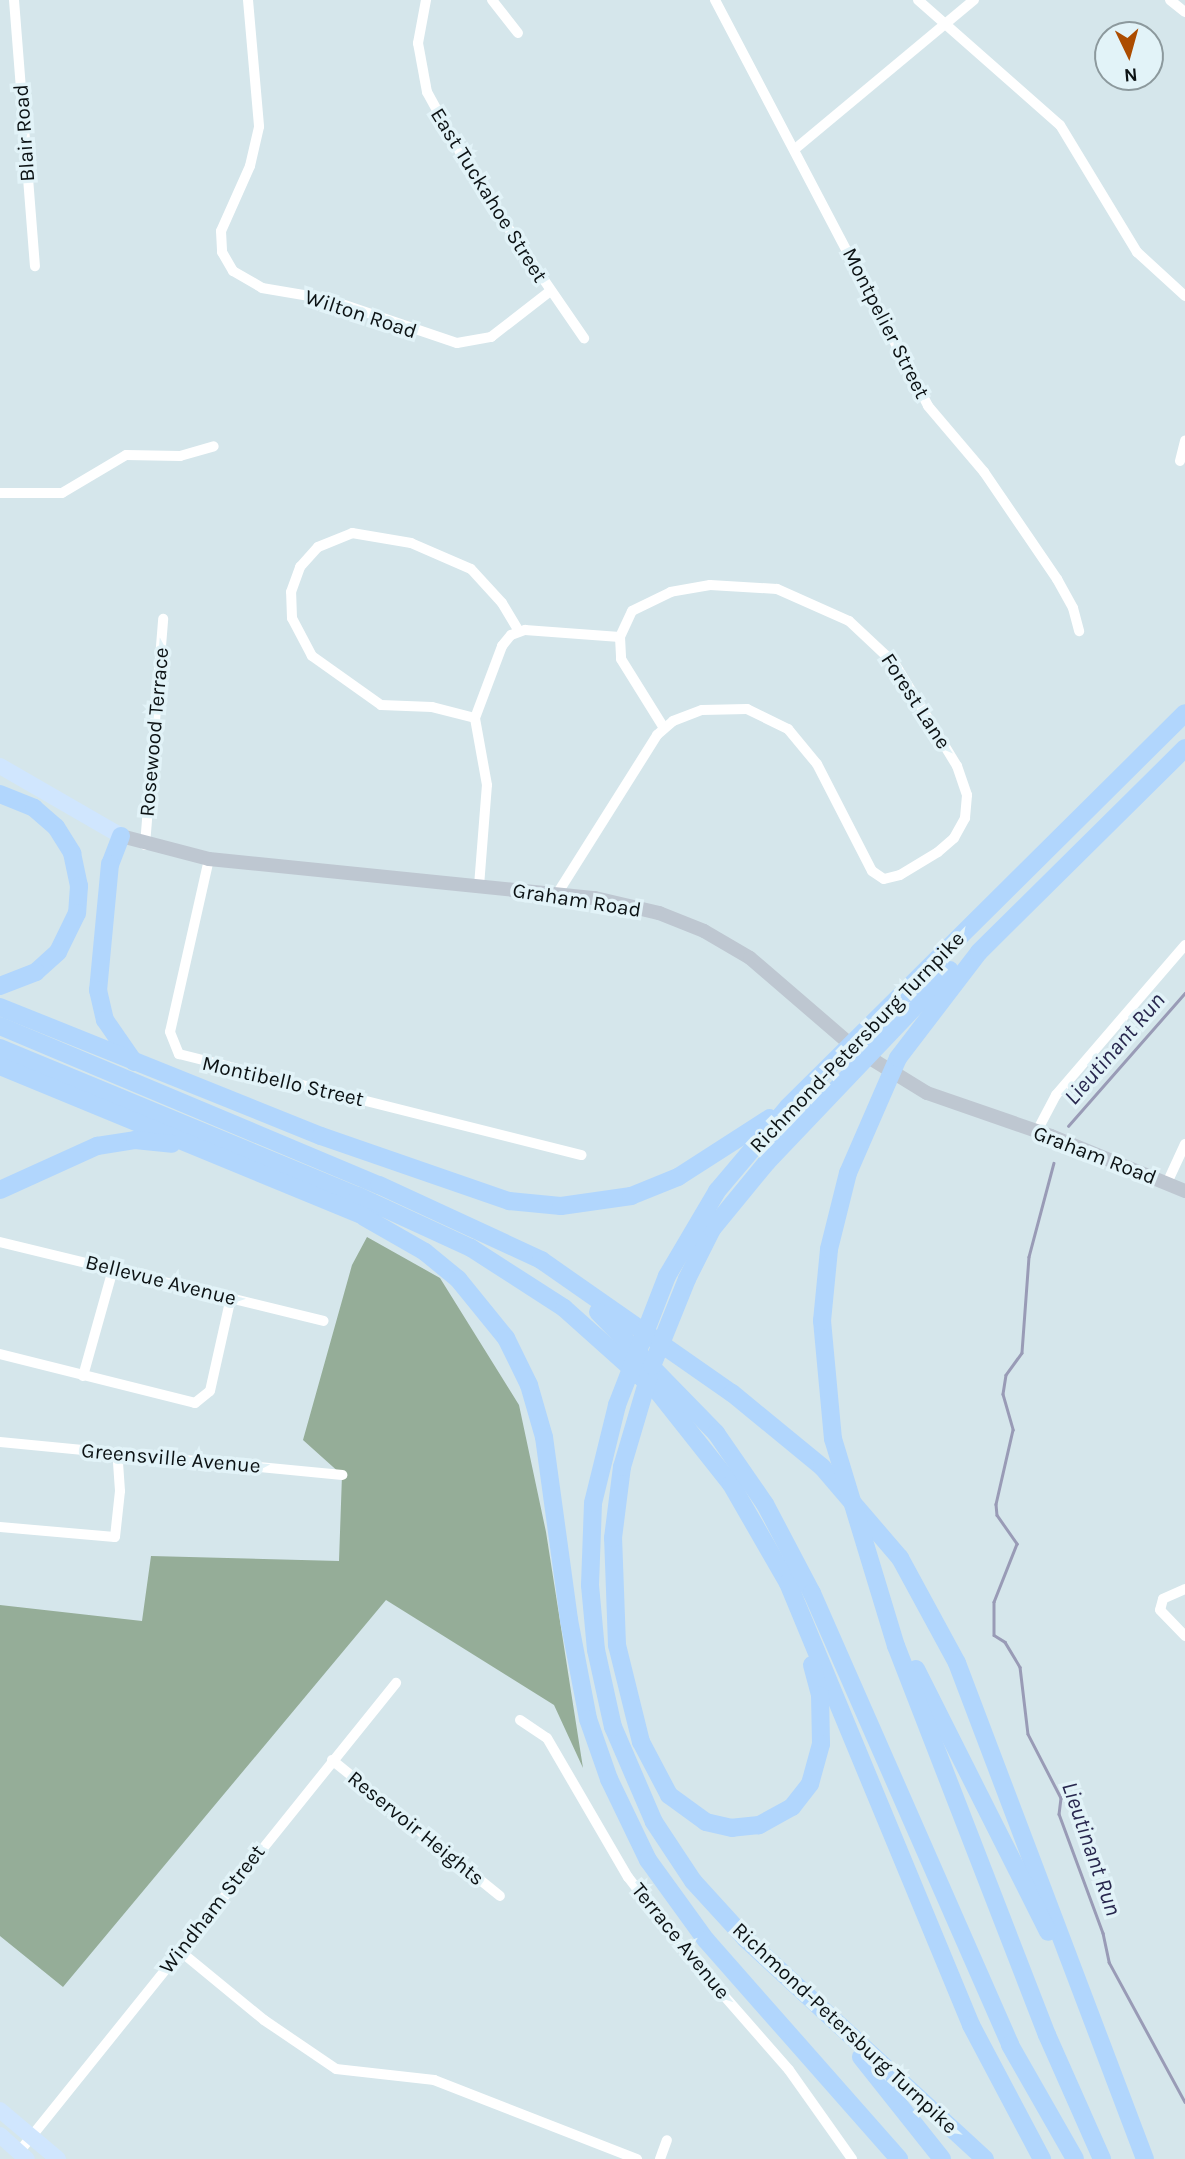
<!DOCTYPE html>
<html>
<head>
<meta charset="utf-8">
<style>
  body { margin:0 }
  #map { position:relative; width:1185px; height:2159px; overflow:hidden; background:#d5e6eb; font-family:Karla,sans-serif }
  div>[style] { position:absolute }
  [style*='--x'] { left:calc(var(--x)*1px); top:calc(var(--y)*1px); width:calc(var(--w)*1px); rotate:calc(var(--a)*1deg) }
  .forest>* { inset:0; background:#95ad98 }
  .stream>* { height:2.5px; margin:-1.25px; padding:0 1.25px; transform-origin:1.25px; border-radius:1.25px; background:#999bb6 }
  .minor>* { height:10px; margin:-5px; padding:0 5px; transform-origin:5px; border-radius:5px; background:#fff }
  .secondary>* { height:14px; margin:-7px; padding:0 7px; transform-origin:7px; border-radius:7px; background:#bec7d1 }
  .primary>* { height:16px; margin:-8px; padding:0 8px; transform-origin:8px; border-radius:8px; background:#d0e6fe }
  .motorway>* { height:18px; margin:-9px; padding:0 9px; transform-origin:9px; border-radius:9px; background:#b1d6fd }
  span { translate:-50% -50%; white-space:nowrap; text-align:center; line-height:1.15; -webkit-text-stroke:7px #e2f3f8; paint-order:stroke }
  .street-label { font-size:21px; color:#0c1214 }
  .water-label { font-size:23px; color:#28274e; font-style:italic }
  .north { position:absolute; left:1094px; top:21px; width:70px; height:70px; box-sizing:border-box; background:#e2f3f8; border:2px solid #8c999d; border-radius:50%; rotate:175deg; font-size:19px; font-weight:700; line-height:28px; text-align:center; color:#0c1214 }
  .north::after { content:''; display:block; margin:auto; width:24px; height:32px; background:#ac4c00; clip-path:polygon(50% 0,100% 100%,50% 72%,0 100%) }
</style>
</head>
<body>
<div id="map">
  <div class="forest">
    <div style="clip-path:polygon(367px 1237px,440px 1278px,519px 1405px,546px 1532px,583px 1768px,554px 1705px,386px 1600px,63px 1987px,0 1936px,0 1605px,142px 1621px,151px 1556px,339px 1561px,342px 1475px,303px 1440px,352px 1265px)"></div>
  </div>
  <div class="stream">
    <div style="--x:1068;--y:1126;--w:177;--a:-48.7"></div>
    <div style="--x:1054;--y:1163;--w:97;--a:104.9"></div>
    <div style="--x:1029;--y:1257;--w:96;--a:94.2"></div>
    <div style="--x:1022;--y:1353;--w:27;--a:126"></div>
    <div style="--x:1006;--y:1375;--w:19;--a:99"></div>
    <div style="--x:1003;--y:1394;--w:37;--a:74"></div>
    <div style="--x:1013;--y:1430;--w:76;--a:102.9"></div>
    <div style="--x:996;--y:1504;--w:11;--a:85"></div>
    <div style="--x:997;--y:1515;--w:35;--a:55"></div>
    <div style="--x:1017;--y:1544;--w:62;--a:111.6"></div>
    <div style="--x:994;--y:1602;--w:33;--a:90"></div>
    <div style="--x:994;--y:1635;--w:13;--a:32"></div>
    <div style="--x:1005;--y:1642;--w:29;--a:59"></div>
    <div style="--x:1020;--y:1667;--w:67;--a:83.2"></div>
    <div style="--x:1028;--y:1734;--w:72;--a:62.7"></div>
    <div style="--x:1061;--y:1798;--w:16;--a:97"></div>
    <div style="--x:1059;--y:1814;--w:127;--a:69.7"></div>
    <div style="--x:1103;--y:1933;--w:30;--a:78"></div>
    <div style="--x:1109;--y:1962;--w:159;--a:61.5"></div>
  </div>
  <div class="minor">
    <div style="--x:14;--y:0;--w:267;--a:85.5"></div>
    <div style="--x:248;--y:0;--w:127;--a:85"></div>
    <div style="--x:259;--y:127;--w:40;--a:103"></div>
    <div style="--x:250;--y:166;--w:71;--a:114"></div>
    <div style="--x:221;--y:231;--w:21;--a:87"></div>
    <div style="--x:222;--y:252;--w:22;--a:60"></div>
    <div style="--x:233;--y:271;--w:34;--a:30"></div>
    <div style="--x:262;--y:288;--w:66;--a:9.6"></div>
    <div style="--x:327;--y:299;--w:137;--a:18.7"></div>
    <div style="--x:457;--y:343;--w:35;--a:-10"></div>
    <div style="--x:491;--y:337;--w:73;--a:-37.8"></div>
    <div style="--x:426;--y:0;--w:44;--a:100.5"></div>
    <div style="--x:418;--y:43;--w:50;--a:79.6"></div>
    <div style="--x:427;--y:92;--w:102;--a:61.2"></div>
    <div style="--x:476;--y:181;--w:191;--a:55.5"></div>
    <div style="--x:492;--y:0;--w:42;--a:51.8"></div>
    <div style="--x:715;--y:0;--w:458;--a:62.3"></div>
    <div style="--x:928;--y:406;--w:87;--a:49.7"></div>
    <div style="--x:984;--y:472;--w:130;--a:55.7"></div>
    <div style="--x:1057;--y:579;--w:33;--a:61"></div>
    <div style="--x:1073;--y:608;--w:24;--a:75"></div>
    <div style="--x:918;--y:0;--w:189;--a:41.4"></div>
    <div style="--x:1060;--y:125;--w:149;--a:58.8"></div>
    <div style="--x:1137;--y:252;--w:65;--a:42.5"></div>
    <div style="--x:1170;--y:0;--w:19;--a:39"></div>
    <div style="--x:795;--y:149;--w:233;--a:-39.8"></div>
    <div style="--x:1180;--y:461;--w:21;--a:-76"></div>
    <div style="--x:0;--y:493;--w:62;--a:0"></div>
    <div style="--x:62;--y:493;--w:74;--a:-30.7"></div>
    <div style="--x:126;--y:455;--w:54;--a:1.1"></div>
    <div style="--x:180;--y:456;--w:35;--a:-16"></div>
    <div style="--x:475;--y:718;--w:44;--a:-165.7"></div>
    <div style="--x:432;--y:707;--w:51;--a:-177.8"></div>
    <div style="--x:381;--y:705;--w:85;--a:-144.6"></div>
    <div style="--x:312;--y:656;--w:43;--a:-117.8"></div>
    <div style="--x:292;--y:618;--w:26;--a:-92"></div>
    <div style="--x:291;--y:592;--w:27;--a:-70"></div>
    <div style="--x:300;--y:567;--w:27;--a:-48"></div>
    <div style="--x:318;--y:547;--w:37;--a:-22"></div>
    <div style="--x:352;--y:533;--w:60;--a:9.6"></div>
    <div style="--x:411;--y:543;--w:65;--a:23.4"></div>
    <div style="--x:471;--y:569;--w:46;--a:47.6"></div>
    <div style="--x:502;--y:603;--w:33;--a:59"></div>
    <div style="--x:145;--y:845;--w:227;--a:-85.4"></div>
    <div style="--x:209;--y:859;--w:177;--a:102.7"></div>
    <div style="--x:170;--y:1032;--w:24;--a:68"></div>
    <div style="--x:179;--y:1054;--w:415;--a:14.1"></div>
    <div style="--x:479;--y:886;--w:101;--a:-85.5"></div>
    <div style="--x:487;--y:785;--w:68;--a:-100.2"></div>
    <div style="--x:475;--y:718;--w:77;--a:-69.4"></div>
    <div style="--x:502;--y:646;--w:14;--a:-51"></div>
    <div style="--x:511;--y:635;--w:15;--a:-20"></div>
    <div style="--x:525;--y:630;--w:95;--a:4.2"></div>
    <div style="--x:557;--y:894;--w:188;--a:-57.8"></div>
    <div style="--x:657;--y:735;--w:21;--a:-41"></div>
    <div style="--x:673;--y:721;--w:31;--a:-21"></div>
    <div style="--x:702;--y:710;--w:45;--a:-1.3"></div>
    <div style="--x:747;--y:709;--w:46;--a:26"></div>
    <div style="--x:788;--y:729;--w:45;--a:50.4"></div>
    <div style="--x:817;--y:764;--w:120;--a:62.8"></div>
    <div style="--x:872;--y:871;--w:14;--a:34"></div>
    <div style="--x:884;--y:879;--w:16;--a:-14"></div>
    <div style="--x:900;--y:875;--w:44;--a:-31.2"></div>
    <div style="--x:938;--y:852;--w:21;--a:-41"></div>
    <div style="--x:954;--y:838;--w:23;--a:-61"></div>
    <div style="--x:965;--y:818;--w:23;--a:-85"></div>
    <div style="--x:967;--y:795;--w:31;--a:-109"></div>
    <div style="--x:957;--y:766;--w:119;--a:-121.3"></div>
    <div style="--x:895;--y:664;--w:63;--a:-136.9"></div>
    <div style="--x:849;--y:621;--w:79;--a:-156"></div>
    <div style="--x:777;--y:589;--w:67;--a:-176.6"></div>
    <div style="--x:710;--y:585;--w:40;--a:170"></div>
    <div style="--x:671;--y:592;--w:43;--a:154"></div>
    <div style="--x:632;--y:611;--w:29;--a:115"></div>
    <div style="--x:620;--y:637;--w:22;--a:87"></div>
    <div style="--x:621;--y:659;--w:81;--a:58.1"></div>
    <div style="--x:1037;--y:1131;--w:41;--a:-62.2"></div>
    <div style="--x:1056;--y:1095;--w:198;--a:-49.3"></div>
    <div style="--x:1167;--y:1183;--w:43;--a:-65.2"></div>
    <div style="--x:0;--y:1242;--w:333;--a:13.7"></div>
    <div style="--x:0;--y:1354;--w:201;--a:14.1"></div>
    <div style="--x:195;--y:1403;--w:19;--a:-39"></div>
    <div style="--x:210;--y:1391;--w:96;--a:-77.4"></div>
    <div style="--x:83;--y:1376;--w:111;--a:-74.3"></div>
    <div style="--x:0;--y:1442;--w:344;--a:5.5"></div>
    <div style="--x:0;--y:1527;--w:115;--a:5"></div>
    <div style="--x:115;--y:1537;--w:46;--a:-83.8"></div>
    <div style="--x:120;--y:1491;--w:39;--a:-94"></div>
    <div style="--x:1185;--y:1589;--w:24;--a:156"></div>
    <div style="--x:1163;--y:1599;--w:11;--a:105"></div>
    <div style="--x:1160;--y:1610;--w:36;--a:46"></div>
    <div style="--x:520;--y:1720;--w:32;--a:34"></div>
    <div style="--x:547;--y:1738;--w:161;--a:59.8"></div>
    <div style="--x:628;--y:1877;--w:92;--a:52.5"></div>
    <div style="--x:684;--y:1950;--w:159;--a:48.8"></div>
    <div style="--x:789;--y:2070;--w:109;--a:54.7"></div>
    <div style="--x:332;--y:1760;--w:216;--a:39"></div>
    <div style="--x:180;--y:1951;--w:109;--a:39.4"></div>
    <div style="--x:264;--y:2020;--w:87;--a:34.2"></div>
    <div style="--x:336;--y:2069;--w:99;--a:6.4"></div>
    <div style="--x:434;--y:2080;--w:218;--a:21.3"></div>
    <div style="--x:19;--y:2152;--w:602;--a:-51.21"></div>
    <div style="--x:660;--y:2159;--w:20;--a:-70"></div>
  </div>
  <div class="secondary">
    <div style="--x:121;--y:836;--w:91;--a:14.6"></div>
    <div style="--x:209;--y:859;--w:388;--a:5.8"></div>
    <div style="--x:595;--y:898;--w:66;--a:13.2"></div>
    <div style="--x:659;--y:913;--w:48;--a:21.8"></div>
    <div style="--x:704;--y:931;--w:53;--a:30.4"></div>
    <div style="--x:750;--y:958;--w:141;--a:40.7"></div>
    <div style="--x:857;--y:1050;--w:82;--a:31.6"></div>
    <div style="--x:927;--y:1093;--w:131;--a:19.1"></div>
    <div style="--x:1051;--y:1136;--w:145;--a:22.3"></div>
  </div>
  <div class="primary">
    <div style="--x:0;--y:766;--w:140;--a:30"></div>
    <div style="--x:0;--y:2110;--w:76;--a:40.2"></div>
    <div style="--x:0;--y:2135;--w:36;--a:42"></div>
  </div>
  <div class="motorway">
    <div style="--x:0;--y:794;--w:37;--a:22"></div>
    <div style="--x:34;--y:808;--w:29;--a:41"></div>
    <div style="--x:56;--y:827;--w:31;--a:58"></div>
    <div style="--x:72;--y:853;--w:34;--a:78"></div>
    <div style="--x:79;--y:886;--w:27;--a:94"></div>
    <div style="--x:77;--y:913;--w:43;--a:116"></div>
    <div style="--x:58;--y:952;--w:30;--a:138"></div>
    <div style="--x:36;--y:972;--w:39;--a:159"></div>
    <div style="--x:121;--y:836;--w:30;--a:111"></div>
    <div style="--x:110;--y:864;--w:127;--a:95.4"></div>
    <div style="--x:98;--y:990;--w:31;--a:77"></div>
    <div style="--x:105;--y:1020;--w:51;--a:55.4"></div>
    <div style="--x:0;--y:1007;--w:346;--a:21.9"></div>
    <div style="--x:321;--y:1136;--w:199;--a:19.1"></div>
    <div style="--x:509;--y:1201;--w:52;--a:5.5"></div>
    <div style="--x:561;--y:1206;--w:71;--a:-8.1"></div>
    <div style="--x:631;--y:1196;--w:51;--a:-22"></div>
    <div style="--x:678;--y:1177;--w:109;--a:-32.7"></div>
    <div style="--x:0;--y:1026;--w:411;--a:22.8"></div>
    <div style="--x:379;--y:1185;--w:179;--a:24.8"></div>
    <div style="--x:541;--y:1260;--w:233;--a:34.9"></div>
    <div style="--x:732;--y:1393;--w:117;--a:39.4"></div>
    <div style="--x:822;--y:1467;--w:120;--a:49.4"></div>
    <div style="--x:900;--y:1558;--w:119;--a:61.5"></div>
    <div style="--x:957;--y:1663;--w:530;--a:69.24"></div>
    <div style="--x:0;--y:1048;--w:387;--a:22.5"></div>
    <div style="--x:358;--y:1196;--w:124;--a:24.7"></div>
    <div style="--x:471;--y:1248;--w:111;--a:32.8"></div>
    <div style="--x:564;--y:1308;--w:126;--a:41.8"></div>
    <div style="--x:658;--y:1392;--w:117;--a:51.6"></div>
    <div style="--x:731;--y:1484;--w:114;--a:60.1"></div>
    <div style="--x:788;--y:1583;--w:478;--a:67.5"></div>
    <div style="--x:971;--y:2025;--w:152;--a:62.1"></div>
    <div style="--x:0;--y:1066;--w:404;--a:22.4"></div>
    <div style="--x:0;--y:1190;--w:107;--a:-24.4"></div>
    <div style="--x:97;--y:1146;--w:38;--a:-9"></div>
    <div style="--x:135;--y:1140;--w:37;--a:6"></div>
    <div style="--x:364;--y:1217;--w:70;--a:29.8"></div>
    <div style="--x:425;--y:1252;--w:43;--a:39.3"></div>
    <div style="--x:458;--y:1279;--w:76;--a:50.9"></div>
    <div style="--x:506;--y:1338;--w:52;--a:63.9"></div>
    <div style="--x:529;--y:1385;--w:54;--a:73.9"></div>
    <div style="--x:544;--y:1437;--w:185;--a:82.2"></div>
    <div style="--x:569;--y:1620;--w:101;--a:79.1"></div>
    <div style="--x:588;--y:1719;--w:64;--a:70.7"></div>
    <div style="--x:609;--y:1779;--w:90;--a:64.3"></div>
    <div style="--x:648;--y:1860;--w:99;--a:54.1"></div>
    <div style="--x:706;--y:1940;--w:292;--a:48.6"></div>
    <div style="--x:598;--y:1312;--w:169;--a:45.7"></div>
    <div style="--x:716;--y:1433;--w:86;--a:55.4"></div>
    <div style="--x:765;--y:1504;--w:101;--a:62.2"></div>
    <div style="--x:812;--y:1593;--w:493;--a:66.3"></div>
    <div style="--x:1010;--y:2045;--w:131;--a:60.3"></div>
    <div style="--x:812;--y:1665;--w:31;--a:75"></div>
    <div style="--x:820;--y:1695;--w:49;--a:88.8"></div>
    <div style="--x:821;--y:1744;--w:41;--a:105.4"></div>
    <div style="--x:810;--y:1784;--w:29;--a:128"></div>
    <div style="--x:792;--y:1807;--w:38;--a:151"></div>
    <div style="--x:759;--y:1825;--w:27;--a:174"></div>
    <div style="--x:732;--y:1828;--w:27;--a:-167"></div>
    <div style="--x:706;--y:1822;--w:46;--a:-143.9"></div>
    <div style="--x:669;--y:1795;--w:60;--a:-117.8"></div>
    <div style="--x:641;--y:1742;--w:100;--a:-103.9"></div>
    <div style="--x:617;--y:1645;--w:107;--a:-92.1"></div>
    <div style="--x:613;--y:1538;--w:72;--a:-82.8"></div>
    <div style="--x:622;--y:1467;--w:105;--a:-73.5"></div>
    <div style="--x:652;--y:1366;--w:94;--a:-68.1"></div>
    <div style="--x:687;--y:1279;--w:56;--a:-63.4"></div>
    <div style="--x:712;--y:1229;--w:87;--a:-50.6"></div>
    <div style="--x:767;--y:1162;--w:265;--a:-46.4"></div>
    <div style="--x:916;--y:1669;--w:294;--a:63.3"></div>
    <div style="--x:861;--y:2057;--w:130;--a:51.5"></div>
    <div style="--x:985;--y:2159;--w:326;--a:-137.4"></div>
    <div style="--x:745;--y:1938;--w:77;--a:-132.4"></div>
    <div style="--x:693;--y:1881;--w:71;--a:-123.5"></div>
    <div style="--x:654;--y:1822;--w:103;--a:-113.3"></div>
    <div style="--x:613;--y:1727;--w:79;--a:-102.4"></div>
    <div style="--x:596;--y:1650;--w:65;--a:-95.3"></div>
    <div style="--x:590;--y:1585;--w:82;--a:-87.9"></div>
    <div style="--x:593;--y:1503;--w:101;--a:-76.2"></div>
    <div style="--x:617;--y:1405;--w:138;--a:-68.8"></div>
    <div style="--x:667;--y:1276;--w:99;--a:-59.5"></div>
    <div style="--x:717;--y:1191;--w:110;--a:-49.8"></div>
    <div style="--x:788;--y:1107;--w:559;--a:-44.78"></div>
    <div style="--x:1102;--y:2159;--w:136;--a:-113.9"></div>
    <div style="--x:1047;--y:2035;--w:417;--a:-111.2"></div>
    <div style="--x:896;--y:1646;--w:216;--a:-106.9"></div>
    <div style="--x:833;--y:1439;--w:119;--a:-95.3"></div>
    <div style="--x:822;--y:1321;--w:72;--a:-84.4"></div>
    <div style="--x:829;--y:1249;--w:78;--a:-76"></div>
    <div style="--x:848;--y:1173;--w:125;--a:-66.5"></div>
    <div style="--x:898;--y:1058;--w:133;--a:-52.6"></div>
    <div style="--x:979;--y:952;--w:290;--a:-44.7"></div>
  </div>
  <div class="street-label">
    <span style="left:24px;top:133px;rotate:-94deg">Blair Road</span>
    <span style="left:489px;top:195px;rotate:58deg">East Tuckahoe Street</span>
    <span style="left:361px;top:314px;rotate:18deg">Wilton Road</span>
    <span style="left:886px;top:323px;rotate:63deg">Montpelier Street</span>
    <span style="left:916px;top:701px;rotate:57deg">Forest Lane</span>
    <span style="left:154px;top:732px;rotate:-85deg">Rosewood Terrace</span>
    <span style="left:577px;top:900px;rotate:9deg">Graham Road</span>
    <span style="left:857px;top:1042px;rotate:-46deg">Richmond-Petersburg Turnpike</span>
    <span style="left:283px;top:1081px;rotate:13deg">Montibello Street</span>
    <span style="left:1095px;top:1155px;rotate:21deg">Graham Road</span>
    <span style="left:161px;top:1280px;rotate:14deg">Bellevue Avenue</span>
    <span style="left:171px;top:1458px;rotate:5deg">Greensville Avenue</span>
    <span style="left:416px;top:1828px;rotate:39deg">Reservoir Heights</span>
    <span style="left:212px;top:1909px;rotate:-52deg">Windham Street</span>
    <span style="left:681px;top:1941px;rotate:51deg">Terrace Avenue</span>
    <span style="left:845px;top:2028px;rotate:43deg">Richmond-Petersburg Turnpike</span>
  </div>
  <div class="water-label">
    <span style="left:1115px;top:1049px;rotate:-49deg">Lieutinant Run</span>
    <span style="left:1091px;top:1849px;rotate:71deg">Lieutinant Run</span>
  </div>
  <div class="north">N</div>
</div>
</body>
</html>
